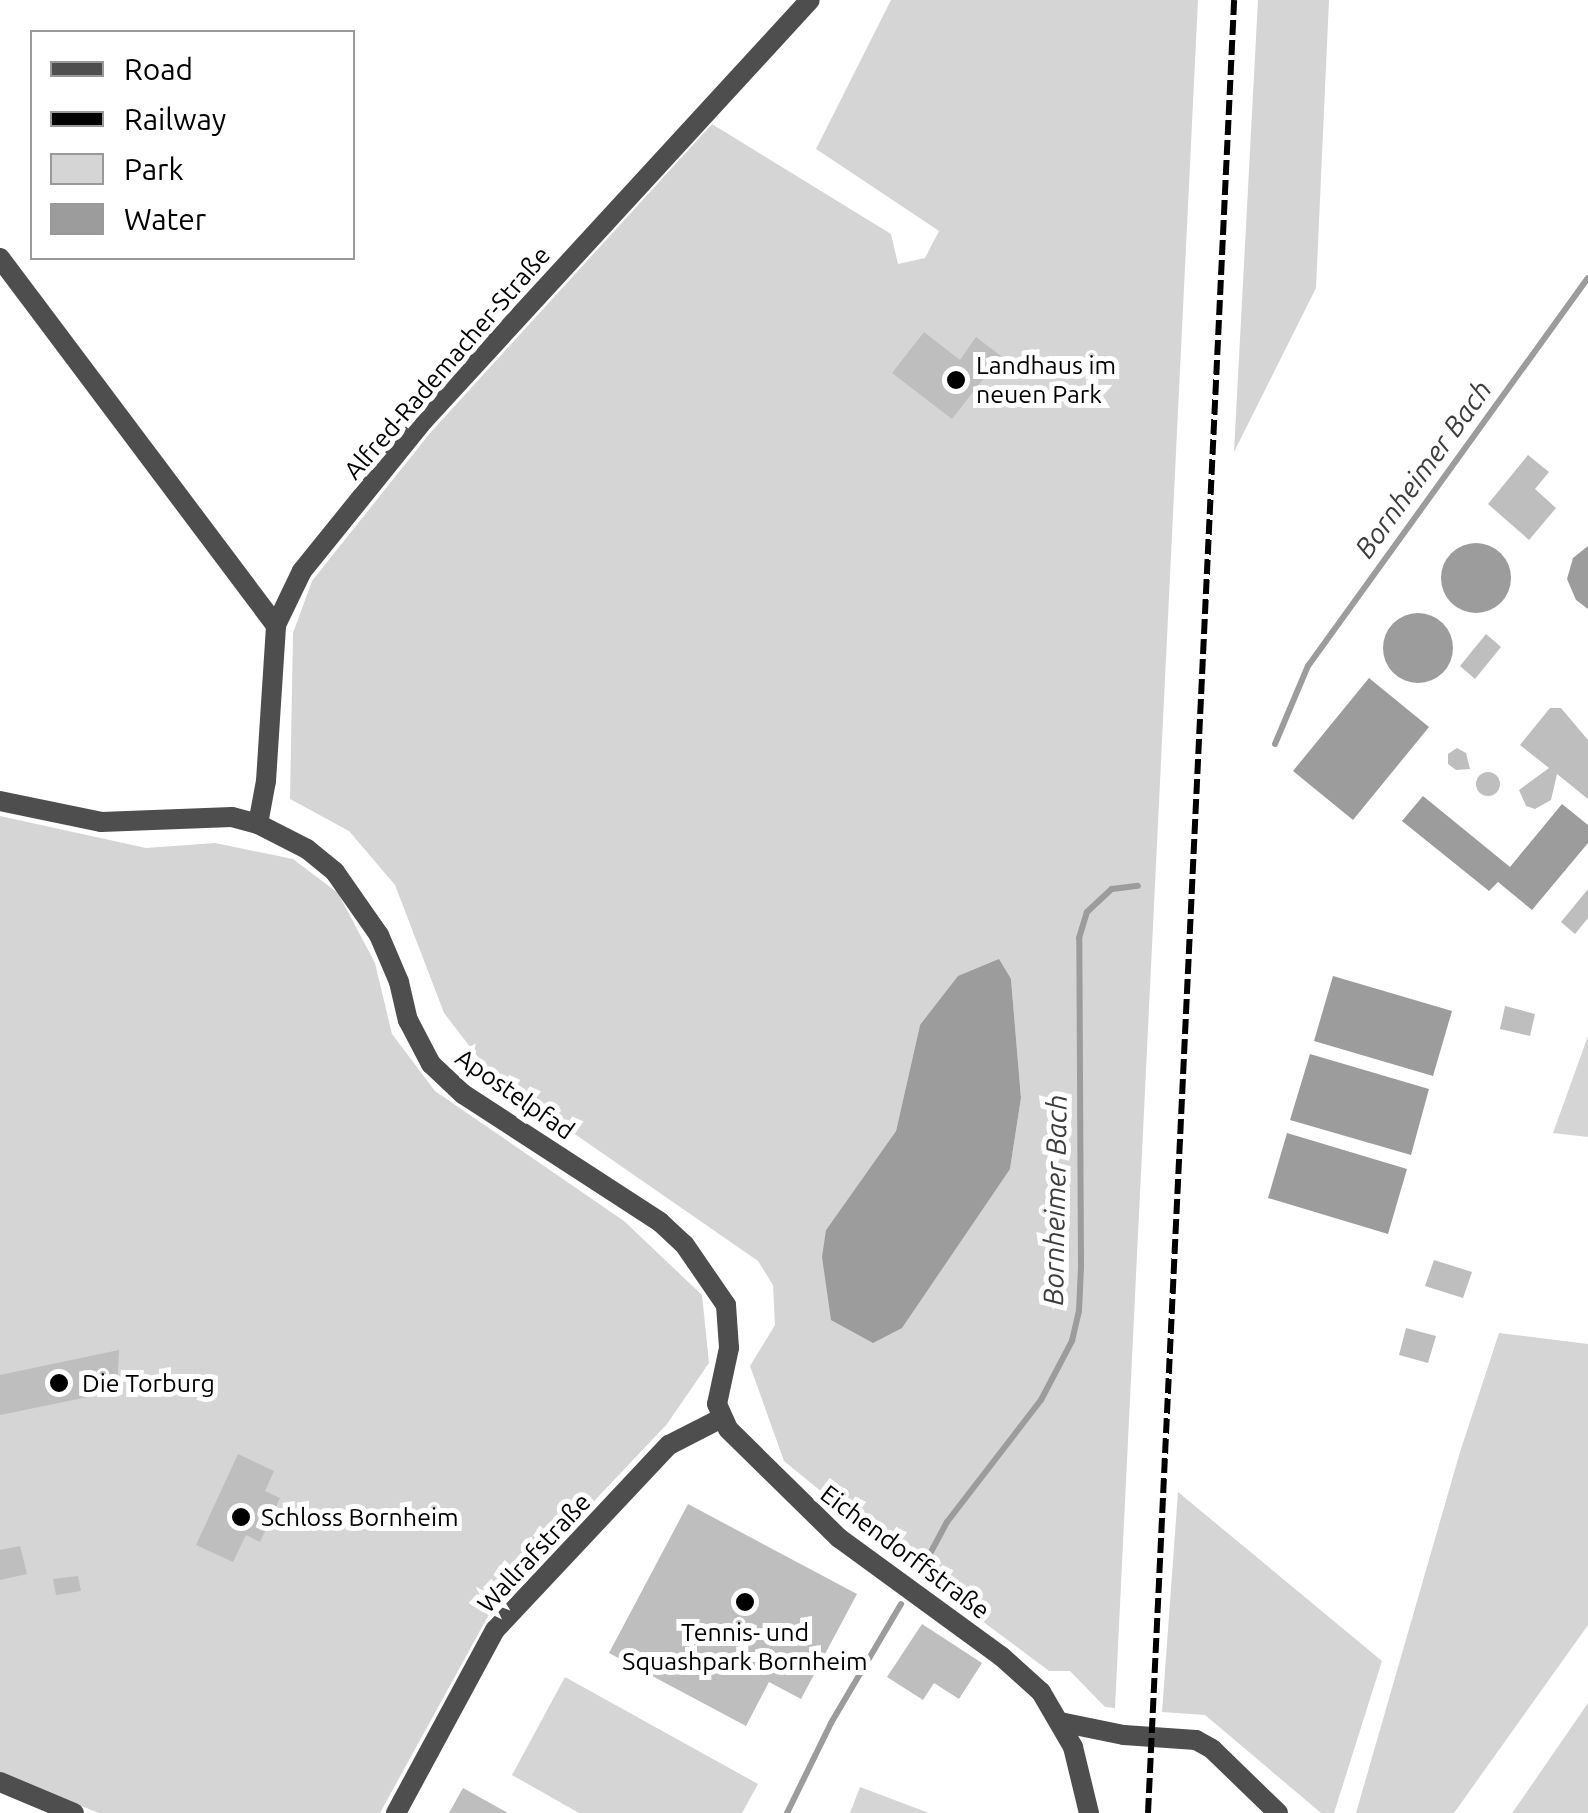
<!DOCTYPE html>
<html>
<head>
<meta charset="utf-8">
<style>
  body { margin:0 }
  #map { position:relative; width:1588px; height:1813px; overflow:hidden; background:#fff; font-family:Ubuntu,sans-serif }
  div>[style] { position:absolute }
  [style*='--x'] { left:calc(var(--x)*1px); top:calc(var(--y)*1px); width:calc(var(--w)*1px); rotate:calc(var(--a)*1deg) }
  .green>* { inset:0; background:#d5d5d5 }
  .water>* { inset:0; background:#9c9c9c }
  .round { border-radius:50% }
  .stream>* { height:6px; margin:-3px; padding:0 3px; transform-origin:3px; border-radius:3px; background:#9c9c9c }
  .building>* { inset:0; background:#bebebe }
  .minor>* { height:20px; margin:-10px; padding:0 10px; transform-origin:10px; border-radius:10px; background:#4e4e4e }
  .tertiary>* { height:20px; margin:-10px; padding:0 10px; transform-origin:10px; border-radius:10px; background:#4e4e4e }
  .rail>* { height:6px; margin-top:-3px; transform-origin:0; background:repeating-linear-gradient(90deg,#000 0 15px,transparent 0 20px) }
  .dots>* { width:28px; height:28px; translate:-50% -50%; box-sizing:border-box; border:5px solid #fff; border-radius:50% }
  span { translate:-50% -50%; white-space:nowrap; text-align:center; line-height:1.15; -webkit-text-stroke:10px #fff; paint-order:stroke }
  .street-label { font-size:25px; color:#000 }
  .poi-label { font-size:25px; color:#000 }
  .left { translate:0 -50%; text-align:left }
  .water-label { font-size:28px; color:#3d3d3d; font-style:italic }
  .legend { position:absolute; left:30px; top:30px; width:325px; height:230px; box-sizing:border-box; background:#fff; border:2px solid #999; margin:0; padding:12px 18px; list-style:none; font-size:30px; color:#000 }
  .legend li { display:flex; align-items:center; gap:20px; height:50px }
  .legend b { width:50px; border:2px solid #999 }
</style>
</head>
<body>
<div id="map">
  <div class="green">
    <div style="clip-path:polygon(evenodd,891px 0,1198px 0,1115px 1708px,1105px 1707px,1070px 1671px,1049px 1671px,954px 1600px,784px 1461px,750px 1366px,775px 1325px,773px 1285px,758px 1261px,494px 1078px,444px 1013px,395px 885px,349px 831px,290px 799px,293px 633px,312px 581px,430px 433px,712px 124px,891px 234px,898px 264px,925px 258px,939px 231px,816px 149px,891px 0,1011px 979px,1021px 1098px,1010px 1169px,826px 1230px,896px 1131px,920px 1025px,1011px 979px)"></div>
    <div style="clip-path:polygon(1258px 0,1329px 0,1316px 288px,1234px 452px)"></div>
    <div style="clip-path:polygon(0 816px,146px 848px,215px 843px,293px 859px,338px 893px,375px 963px,392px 1034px,435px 1091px,624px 1221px,702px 1295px,709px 1363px,667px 1424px,492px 1609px,380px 1813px,99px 1813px,0 1774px)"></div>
    <div style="clip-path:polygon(1588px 1036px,1588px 1137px,1553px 1133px)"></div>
    <div style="clip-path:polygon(1499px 1333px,1588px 1344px,1588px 1625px,1454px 1813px,1356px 1813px,1460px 1452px)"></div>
    <div style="clip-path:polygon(1178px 1492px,1382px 1661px,1334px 1813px,1321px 1813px,1205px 1715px,1162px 1712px)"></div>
    <div style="clip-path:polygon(565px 1677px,758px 1784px,742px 1813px,579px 1813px,512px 1775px)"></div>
    <div style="clip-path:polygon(1588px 1703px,1588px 1813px,1512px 1813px,1522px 1799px)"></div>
    <div style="clip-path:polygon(860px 1787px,929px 1813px,850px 1813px)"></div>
  </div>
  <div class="water">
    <div class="round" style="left:1441px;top:543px;width:70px;height:70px"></div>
    <div style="clip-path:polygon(1588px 546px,1588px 609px,1576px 600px,1567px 579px,1573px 558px)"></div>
    <div class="round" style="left:1383px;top:613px;width:70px;height:70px"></div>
    <div style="clip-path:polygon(1369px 678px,1429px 727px,1353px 820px,1293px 771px)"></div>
    <div style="clip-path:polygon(1423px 796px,1510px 867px,1562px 804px,1588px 825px,1588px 843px,1532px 910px,1498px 882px,1489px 891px,1402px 821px)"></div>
    <div style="clip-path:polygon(999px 959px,1011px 979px,1021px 1098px,1010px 1169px,902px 1328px,873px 1343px,831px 1320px,822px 1257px,826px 1230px,896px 1131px,920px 1025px,958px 976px)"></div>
    <div style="clip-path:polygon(1333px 976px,1452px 1011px,1433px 1076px,1314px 1041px)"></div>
    <div style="clip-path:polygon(1310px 1054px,1429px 1089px,1411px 1155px,1290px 1120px)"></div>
    <div style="clip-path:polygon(1287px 1133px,1407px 1169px,1388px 1234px,1268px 1198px)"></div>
  </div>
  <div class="stream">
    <div style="--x:1275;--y:744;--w:85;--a:-67.1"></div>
    <div style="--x:1308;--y:666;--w:478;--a:-54.2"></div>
    <div style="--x:924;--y:1565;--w:49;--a:-61.9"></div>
    <div style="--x:947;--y:1522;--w:154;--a:-52.4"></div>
    <div style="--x:1041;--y:1400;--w:67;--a:-62.3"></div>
    <div style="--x:1072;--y:1341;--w:31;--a:-77"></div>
    <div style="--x:1079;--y:1311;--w:44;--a:-87.4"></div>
    <div style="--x:1081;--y:1267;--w:329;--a:-90.3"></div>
    <div style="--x:1079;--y:938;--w:27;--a:-73"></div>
    <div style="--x:1087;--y:912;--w:34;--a:-43"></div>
    <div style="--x:1112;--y:889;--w:26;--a:-7"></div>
    <div style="--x:787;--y:1813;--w:100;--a:-63.9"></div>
    <div style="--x:831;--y:1723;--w:138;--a:-59.5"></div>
  </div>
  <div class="building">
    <div style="clip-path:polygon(924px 332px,960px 360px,976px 337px,1001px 356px,952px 419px,892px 373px)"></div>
    <div style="clip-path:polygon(1528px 455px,1549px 472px,1535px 489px,1556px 508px,1529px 540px,1488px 504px)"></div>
    <div style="clip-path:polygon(1486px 634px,1501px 647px,1475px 679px,1460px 666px)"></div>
    <div style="clip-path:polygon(1550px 708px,1561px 708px,1588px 740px,1588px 799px,1557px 774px,1551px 800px,1535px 809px,1526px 806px,1519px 790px,1549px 768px,1520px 745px)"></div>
    <div style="clip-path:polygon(1457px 748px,1466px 753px,1470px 769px,1456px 770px,1448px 764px,1448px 754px)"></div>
    <div class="round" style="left:1476px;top:772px;width:24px;height:24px"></div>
    <div style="clip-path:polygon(1588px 889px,1588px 918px,1575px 934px,1561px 922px)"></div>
    <div style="clip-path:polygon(1505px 1006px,1535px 1014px,1530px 1036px,1500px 1029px)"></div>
    <div style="clip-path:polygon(1434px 1260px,1472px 1272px,1463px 1298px,1425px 1286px)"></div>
    <div style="clip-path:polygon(1406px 1328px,1436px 1336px,1428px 1363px,1399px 1355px)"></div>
    <div style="clip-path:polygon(119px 1350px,117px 1391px,0 1415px,0 1375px)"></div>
    <div style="clip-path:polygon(238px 1454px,274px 1471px,265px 1491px,280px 1498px,260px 1542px,246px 1535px,233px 1562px,196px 1545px)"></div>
    <div style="clip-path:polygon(688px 1504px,857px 1594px,801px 1699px,769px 1682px,746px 1726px,609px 1653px)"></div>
    <div style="clip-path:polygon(20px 1546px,27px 1574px,0 1580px,0 1550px)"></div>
    <div style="clip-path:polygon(78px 1576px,81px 1591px,56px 1595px,53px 1579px)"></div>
    <div style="clip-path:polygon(922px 1624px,982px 1663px,959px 1699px,934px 1683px,923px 1700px,887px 1677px)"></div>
    <div style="clip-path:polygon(463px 1788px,508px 1813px,449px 1813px)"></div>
  </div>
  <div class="minor">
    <div style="--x:0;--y:258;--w:459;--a:53.1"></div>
    <div style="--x:258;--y:824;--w:44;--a:-79.5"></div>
    <div style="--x:266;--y:781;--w:156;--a:-86.3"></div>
    <div style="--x:276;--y:625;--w:60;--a:-64.3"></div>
    <div style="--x:302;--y:571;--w:194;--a:-51.1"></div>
    <div style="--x:424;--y:420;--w:570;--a:-47.42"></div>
    <div style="--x:1060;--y:1722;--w:65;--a:11.5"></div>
    <div style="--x:1124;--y:1735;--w:72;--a:4"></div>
    <div style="--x:1196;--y:1740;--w:18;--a:29"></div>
    <div style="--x:1212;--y:1749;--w:92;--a:44.1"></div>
    <div style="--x:0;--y:1782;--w:80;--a:22.7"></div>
    <div style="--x:396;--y:1813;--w:208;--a:-61.6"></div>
    <div style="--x:495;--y:1630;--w:254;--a:-46.8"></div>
    <div style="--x:669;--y:1445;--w:59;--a:-27"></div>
  </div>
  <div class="tertiary">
    <div style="--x:0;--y:801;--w:103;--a:11.7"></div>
    <div style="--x:101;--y:822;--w:131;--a:-2.2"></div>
    <div style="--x:232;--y:817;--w:27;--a:15"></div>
    <div style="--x:258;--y:824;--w:55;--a:27"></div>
    <div style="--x:307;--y:849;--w:36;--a:39"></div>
    <div style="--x:335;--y:872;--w:77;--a:55.1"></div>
    <div style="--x:379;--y:935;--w:51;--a:66.9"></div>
    <div style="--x:399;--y:982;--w:39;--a:77"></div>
    <div style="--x:408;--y:1020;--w:50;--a:62.4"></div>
    <div style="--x:431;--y:1064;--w:44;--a:43.2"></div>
    <div style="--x:463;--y:1094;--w:235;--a:33"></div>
    <div style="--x:660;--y:1222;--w:33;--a:43"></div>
    <div style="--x:684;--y:1244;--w:74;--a:55.5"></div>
    <div style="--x:726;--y:1305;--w:43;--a:86"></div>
    <div style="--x:729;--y:1348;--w:57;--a:102.1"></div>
    <div style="--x:717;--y:1404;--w:27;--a:66"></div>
    <div style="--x:728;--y:1429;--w:156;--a:44.5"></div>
    <div style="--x:839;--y:1538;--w:200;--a:36.1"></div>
    <div style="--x:1001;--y:1656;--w:54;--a:42"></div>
    <div style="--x:1041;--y:1692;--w:64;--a:59.8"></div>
    <div style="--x:1073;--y:1747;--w:68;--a:76.4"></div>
  </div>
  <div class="rail">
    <div style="--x:1148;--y:1813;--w:1815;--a:-87.28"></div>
  </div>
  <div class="dots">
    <div style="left:956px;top:380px;background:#000"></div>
    <div style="left:59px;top:1383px;background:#000"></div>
    <div style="left:241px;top:1517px;background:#000"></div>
    <div style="left:745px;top:1602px;background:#000"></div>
  </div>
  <div class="street-label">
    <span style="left:447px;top:363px;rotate:-49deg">Alfred-Rademacher-Straße</span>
    <span style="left:515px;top:1094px;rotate:35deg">Apostelpfad</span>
    <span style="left:905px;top:1552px;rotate:37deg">Eichendorffstraße</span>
    <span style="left:534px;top:1553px;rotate:-47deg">Wallrafstraße</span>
  </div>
  <div class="poi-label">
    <span class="left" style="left:976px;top:380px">Landhaus im<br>neuen Park</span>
    <span class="left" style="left:82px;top:1383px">Die Torburg</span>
    <span class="left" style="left:261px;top:1517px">Schloss Bornheim</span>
    <span style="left:745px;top:1647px">Tennis- und<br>Squashpark Bornheim</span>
  </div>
  <div class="water-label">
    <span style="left:1423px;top:469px;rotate:-54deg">Bornheimer Bach</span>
    <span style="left:1055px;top:1200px;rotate:-89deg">Bornheimer Bach</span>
  </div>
  <ul class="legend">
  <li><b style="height:12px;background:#4e4e4e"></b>Road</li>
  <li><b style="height:12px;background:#000"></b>Railway</li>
  <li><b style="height:28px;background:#d5d5d5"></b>Park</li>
  <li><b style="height:28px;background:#9c9c9c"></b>Water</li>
  </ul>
</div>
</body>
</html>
